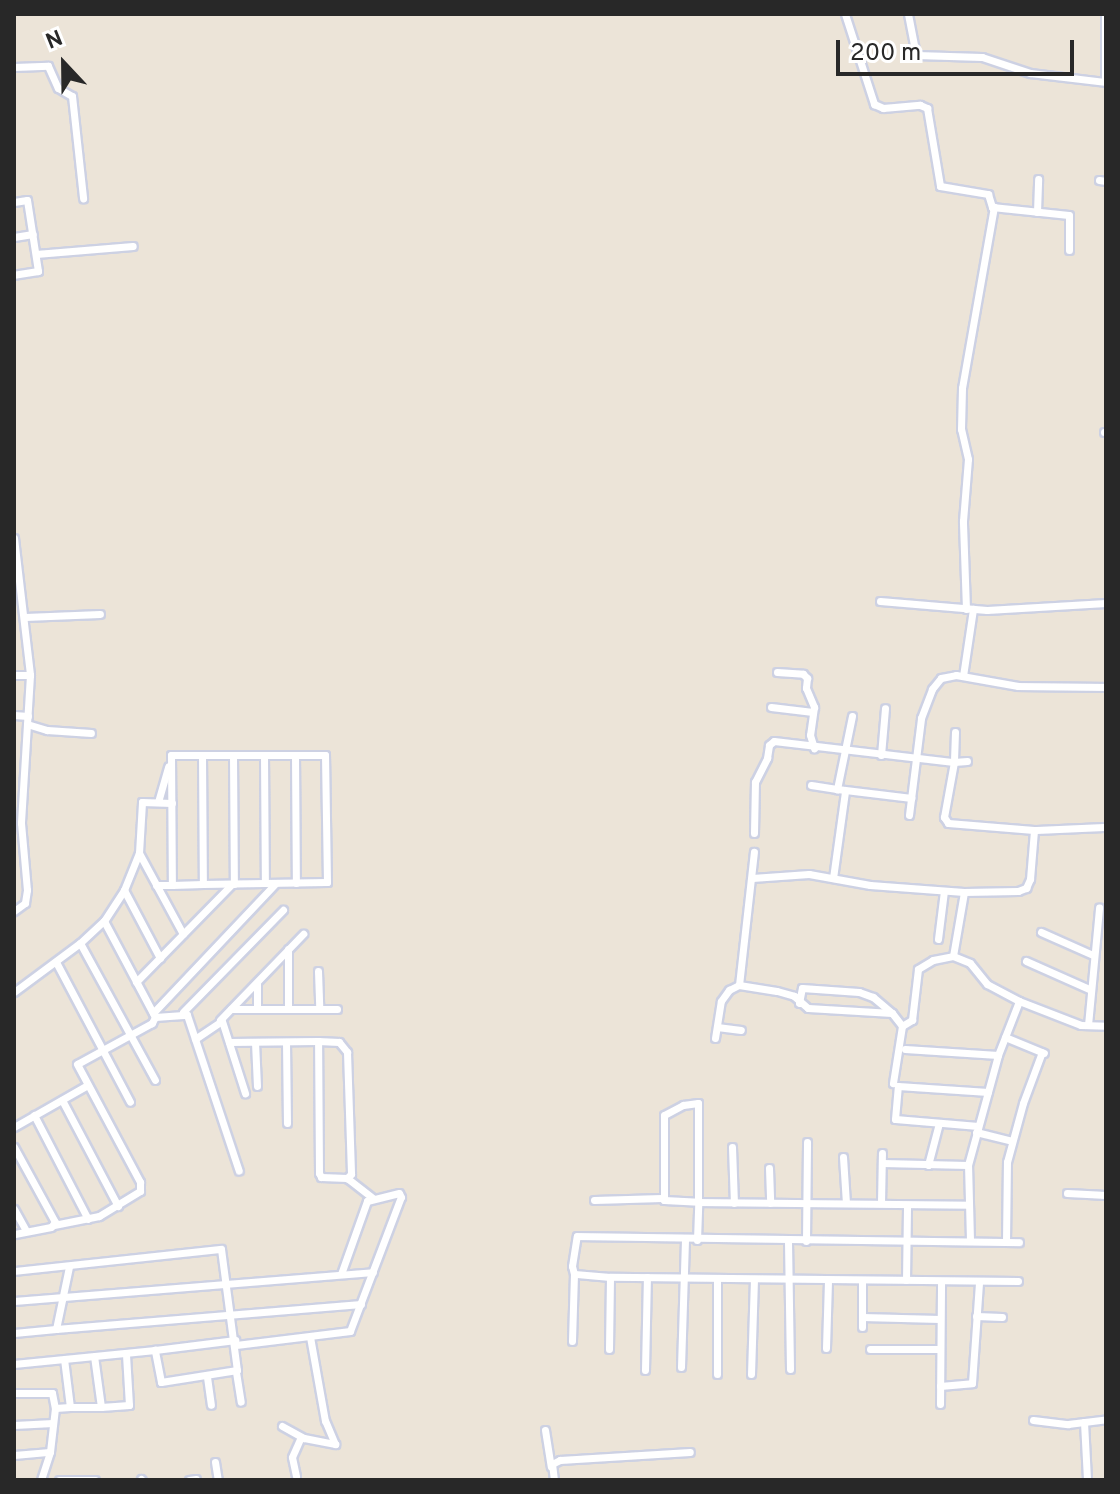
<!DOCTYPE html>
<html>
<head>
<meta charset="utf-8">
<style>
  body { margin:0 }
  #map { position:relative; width:1120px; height:1494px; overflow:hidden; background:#ece4d8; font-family:Overpass,sans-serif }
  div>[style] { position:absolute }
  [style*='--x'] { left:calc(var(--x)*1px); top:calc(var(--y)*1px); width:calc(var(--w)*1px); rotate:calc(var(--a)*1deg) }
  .roads { filter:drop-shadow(2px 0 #cdd1e3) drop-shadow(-2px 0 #cdd1e3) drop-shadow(0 2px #cdd1e3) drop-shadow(0 -2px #cdd1e3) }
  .minor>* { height:7px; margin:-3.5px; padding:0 3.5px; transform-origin:3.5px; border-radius:3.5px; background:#fff }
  span { translate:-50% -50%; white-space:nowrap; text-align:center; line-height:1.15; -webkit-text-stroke:8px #fff; paint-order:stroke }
  .frame { position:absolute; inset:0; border:16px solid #282828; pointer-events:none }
  .north { position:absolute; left:24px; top:24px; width:80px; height:80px; -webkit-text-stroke:6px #fff; paint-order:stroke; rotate:338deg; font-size:22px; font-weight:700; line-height:32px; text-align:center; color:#282828 }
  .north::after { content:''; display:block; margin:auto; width:28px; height:36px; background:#282828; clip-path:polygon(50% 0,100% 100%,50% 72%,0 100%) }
  .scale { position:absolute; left:836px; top:40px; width:238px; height:36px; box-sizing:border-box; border:4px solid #282828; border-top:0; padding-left:10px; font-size:24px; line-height:28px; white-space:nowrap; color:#282828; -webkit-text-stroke:6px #fff; paint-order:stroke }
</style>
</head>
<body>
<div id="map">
  <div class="roads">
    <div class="minor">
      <div style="--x:845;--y:14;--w:95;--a:72.1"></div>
      <div style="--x:874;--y:104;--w:10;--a:24"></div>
      <div style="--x:883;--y:108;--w:37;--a:-5"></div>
      <div style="--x:920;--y:105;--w:8;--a:23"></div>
      <div style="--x:927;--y:108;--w:79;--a:80.5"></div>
      <div style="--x:940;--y:186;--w:49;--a:9.5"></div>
      <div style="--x:988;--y:194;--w:14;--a:73"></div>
      <div style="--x:992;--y:207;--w:77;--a:5.9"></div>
      <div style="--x:1069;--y:215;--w:35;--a:90"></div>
      <div style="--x:908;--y:14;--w:42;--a:79"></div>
      <div style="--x:916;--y:55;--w:66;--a:1.7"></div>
      <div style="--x:982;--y:57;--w:51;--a:18.4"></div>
      <div style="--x:1030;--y:73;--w:77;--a:6.8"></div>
      <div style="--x:14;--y:67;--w:34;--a:-2"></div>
      <div style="--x:48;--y:66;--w:24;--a:66"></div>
      <div style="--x:58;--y:88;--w:16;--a:30"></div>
      <div style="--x:72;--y:96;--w:103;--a:83.8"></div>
      <div style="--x:1105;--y:81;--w:67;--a:-90"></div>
      <div style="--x:1099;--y:180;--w:7;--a:8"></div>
      <div style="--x:14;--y:202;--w:13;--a:-9"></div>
      <div style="--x:27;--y:200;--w:72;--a:81.2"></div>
      <div style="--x:38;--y:271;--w:24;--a:171"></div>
      <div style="--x:1037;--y:212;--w:33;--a:-88"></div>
      <div style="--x:14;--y:237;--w:19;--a:-9"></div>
      <div style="--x:36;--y:254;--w:97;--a:-4.7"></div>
      <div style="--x:1104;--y:432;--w:2;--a:0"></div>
      <div style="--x:14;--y:538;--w:138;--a:83.3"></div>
      <div style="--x:30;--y:675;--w:148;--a:93.5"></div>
      <div style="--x:21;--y:823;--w:67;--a:84.9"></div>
      <div style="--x:27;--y:890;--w:13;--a:99"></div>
      <div style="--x:25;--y:903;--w:14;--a:144"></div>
      <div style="--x:880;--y:601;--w:107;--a:4.8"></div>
      <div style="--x:987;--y:610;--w:119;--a:-3.4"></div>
      <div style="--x:966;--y:609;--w:88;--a:-92"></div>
      <div style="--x:963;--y:521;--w:62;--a:-85.4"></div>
      <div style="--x:968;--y:459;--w:31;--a:-103"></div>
      <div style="--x:961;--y:429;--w:41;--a:-88.6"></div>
      <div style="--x:962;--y:388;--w:184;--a:-80"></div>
      <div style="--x:25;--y:617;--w:75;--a:-2.3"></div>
      <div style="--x:777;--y:672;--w:26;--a:4"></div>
      <div style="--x:803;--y:674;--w:6;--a:45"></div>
      <div style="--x:807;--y:678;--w:10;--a:96"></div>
      <div style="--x:806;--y:688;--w:21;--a:67"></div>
      <div style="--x:814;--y:707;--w:28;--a:98"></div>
      <div style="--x:810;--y:735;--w:14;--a:73"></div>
      <div style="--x:14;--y:675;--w:16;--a:0"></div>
      <div style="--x:963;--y:676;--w:68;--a:-81.5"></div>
      <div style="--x:771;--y:707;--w:42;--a:6.8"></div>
      <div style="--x:14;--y:715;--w:14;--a:4"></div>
      <div style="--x:852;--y:716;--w:75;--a:101.6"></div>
      <div style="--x:837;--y:789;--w:75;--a:6.9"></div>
      <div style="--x:27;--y:724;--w:21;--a:17"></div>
      <div style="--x:47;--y:730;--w:44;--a:3.9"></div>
      <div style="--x:955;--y:732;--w:30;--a:92"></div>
      <div style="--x:954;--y:762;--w:13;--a:-4"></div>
      <div style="--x:202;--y:755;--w:129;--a:89.6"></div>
      <div style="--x:233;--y:755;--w:129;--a:89.6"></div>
      <div style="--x:264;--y:755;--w:128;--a:89.6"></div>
      <div style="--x:295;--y:755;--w:128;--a:89.6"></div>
      <div style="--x:881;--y:755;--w:47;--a:-85.1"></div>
      <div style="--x:811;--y:785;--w:26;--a:9"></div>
      <div style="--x:158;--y:802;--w:37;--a:-74"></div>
      <div style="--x:909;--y:815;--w:98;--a:-82.9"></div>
      <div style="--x:921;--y:718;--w:31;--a:-69"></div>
      <div style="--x:932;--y:689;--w:14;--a:-51"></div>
      <div style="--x:941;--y:678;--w:15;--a:-11"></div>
      <div style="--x:956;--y:675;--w:63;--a:10.1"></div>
      <div style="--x:1018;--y:686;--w:88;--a:0.7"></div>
      <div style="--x:754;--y:833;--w:51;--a:-88.9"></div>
      <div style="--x:755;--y:782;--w:27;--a:-63"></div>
      <div style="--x:767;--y:758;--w:13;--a:-81"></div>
      <div style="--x:769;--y:745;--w:6;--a:-39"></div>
      <div style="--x:774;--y:741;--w:181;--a:6.7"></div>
      <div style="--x:954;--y:762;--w:56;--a:100.3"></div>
      <div style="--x:944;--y:817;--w:7;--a:56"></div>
      <div style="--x:948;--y:823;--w:86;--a:4.7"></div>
      <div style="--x:1034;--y:830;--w:72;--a:-2.4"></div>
      <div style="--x:139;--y:853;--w:92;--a:61.5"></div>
      <div style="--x:752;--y:878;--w:57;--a:-4"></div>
      <div style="--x:809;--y:874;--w:62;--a:10.2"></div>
      <div style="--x:870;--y:885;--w:94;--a:4.3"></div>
      <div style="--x:964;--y:892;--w:54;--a:-1.1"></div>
      <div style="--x:1018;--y:891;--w:9;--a:-21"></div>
      <div style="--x:1026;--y:888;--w:10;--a:-66"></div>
      <div style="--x:1030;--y:879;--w:49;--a:-85.3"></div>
      <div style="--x:833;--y:878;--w:88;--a:-82.1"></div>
      <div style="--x:156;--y:885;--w:16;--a:0"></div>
      <div style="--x:172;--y:885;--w:31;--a:-2"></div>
      <div style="--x:203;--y:884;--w:124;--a:-0.9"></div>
      <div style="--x:327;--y:882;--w:127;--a:-90.9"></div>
      <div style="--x:325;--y:755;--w:154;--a:180"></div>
      <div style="--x:171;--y:755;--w:130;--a:89.6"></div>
      <div style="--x:124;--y:890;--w:77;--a:62.1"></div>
      <div style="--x:104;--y:921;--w:37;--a:-57"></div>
      <div style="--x:124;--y:890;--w:40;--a:-68"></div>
      <div style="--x:139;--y:853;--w:51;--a:-86.6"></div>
      <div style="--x:142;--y:802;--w:30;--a:2"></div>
      <div style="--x:1041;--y:932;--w:57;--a:23.9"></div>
      <div style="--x:938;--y:939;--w:48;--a:-82.9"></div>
      <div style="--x:80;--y:943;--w:156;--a:61.3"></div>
      <div style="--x:953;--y:956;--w:18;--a:22"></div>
      <div style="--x:970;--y:963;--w:27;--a:51"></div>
      <div style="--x:987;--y:984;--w:36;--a:28"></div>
      <div style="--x:1026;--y:961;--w:69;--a:24"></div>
      <div style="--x:56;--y:962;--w:158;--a:62.1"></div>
      <div style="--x:318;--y:971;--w:38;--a:88"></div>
      <div style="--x:136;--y:982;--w:137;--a:-45.6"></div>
      <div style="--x:739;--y:985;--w:134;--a:-83.6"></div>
      <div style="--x:14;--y:992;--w:82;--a:-36.6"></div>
      <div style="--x:80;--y:943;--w:33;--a:-43"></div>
      <div style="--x:104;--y:921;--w:109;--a:62"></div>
      <div style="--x:155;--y:1017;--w:7;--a:117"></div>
      <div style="--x:152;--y:1023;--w:85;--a:151.3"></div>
      <div style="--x:77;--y:1064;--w:134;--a:61.9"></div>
      <div style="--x:140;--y:1182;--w:9;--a:90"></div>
      <div style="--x:140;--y:1191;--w:48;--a:148.6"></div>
      <div style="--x:99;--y:1216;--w:46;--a:168.7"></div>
      <div style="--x:799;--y:1003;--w:15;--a:-79"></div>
      <div style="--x:802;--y:988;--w:57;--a:4"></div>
      <div style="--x:859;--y:992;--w:15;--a:20"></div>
      <div style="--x:873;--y:997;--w:25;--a:40"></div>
      <div style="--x:231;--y:1009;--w:106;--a:0"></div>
      <div style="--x:257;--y:1009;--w:26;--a:-90"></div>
      <div style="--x:288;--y:1009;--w:60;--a:-90"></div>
      <div style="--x:183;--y:1012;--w:143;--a:-45.6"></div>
      <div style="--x:153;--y:1013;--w:178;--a:-46.6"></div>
      <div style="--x:155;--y:1017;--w:32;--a:-4"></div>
      <div style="--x:187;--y:1015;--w:164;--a:71.6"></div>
      <div style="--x:220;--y:1020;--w:120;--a:-46"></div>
      <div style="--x:1088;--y:1025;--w:118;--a:-84.6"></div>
      <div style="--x:902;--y:1026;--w:12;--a:-31"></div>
      <div style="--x:912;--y:1020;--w:51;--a:-83.3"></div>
      <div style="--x:918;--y:969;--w:17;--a:-31"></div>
      <div style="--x:933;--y:960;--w:20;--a:-11"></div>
      <div style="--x:953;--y:956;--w:65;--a:-80.2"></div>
      <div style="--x:717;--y:1027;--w:24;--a:7"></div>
      <div style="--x:1005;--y:1037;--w:42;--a:22.3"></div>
      <div style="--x:715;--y:1038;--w:37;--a:-81"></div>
      <div style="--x:721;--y:1001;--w:14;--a:-54"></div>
      <div style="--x:729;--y:990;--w:11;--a:-27"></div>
      <div style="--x:739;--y:985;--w:38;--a:9"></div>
      <div style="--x:777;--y:991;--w:18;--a:16"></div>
      <div style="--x:794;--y:996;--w:18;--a:41"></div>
      <div style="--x:808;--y:1008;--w:84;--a:3.4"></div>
      <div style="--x:892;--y:1013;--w:16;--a:52"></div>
      <div style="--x:902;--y:1026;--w:58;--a:99"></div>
      <div style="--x:195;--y:1039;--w:32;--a:-34"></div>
      <div style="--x:222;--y:1021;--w:76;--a:72.3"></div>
      <div style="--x:318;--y:1041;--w:21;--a:3"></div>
      <div style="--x:339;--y:1042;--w:13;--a:51"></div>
      <div style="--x:347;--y:1052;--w:122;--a:88.1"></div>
      <div style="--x:351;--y:1174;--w:6;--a:135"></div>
      <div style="--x:347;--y:1178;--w:26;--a:-178"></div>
      <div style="--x:321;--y:1177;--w:4;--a:-117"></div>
      <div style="--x:319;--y:1173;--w:132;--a:-90.4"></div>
      <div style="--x:229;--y:1042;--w:89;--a:-0.6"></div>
      <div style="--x:255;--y:1042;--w:44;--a:87.4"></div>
      <div style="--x:286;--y:1042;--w:81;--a:89.3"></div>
      <div style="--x:905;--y:1049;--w:93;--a:3.7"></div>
      <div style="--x:62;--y:1100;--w:120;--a:62.2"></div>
      <div style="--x:34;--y:1115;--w:117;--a:62.6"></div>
      <div style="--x:978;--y:1126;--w:83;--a:-175.2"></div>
      <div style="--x:895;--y:1119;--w:33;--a:-85"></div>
      <div style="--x:898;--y:1086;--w:90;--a:3.8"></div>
      <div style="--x:14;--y:1127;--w:83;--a:-29.7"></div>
      <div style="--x:976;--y:1132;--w:36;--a:14"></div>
      <div style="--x:14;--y:1147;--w:85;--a:61.3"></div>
      <div style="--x:55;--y:1222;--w:6;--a:129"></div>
      <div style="--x:51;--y:1227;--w:38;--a:169"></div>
      <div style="--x:732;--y:1147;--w:56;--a:88"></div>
      <div style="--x:843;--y:1157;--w:46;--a:86.3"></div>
      <div style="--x:882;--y:1163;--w:86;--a:1.3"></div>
      <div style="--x:928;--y:1165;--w:43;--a:-75.3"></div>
      <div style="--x:769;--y:1168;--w:35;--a:88"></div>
      <div style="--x:347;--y:1178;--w:33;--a:38"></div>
      <div style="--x:1067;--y:1193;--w:39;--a:3"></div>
      <div style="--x:594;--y:1200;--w:68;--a:-1.7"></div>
      <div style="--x:881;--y:1203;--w:50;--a:-88.9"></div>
      <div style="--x:14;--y:1209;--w:25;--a:61"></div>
      <div style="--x:697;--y:1240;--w:38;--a:-88"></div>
      <div style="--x:698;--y:1202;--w:99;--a:-90"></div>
      <div style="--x:698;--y:1103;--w:15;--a:172"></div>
      <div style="--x:683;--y:1105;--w:21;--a:152"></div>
      <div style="--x:664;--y:1115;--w:85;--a:90"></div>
      <div style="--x:664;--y:1200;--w:34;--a:3"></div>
      <div style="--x:698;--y:1202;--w:270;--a:0.6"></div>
      <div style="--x:970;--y:1240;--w:75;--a:-91.5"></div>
      <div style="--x:968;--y:1165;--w:114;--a:-74.7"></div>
      <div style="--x:998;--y:1055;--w:58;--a:-68.7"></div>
      <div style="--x:1019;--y:1001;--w:66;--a:21.2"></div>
      <div style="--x:1081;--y:1025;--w:25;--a:2"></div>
      <div style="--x:788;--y:1241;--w:128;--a:89.1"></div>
      <div style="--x:806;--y:1241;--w:99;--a:-89.4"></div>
      <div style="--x:1006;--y:1242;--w:80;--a:-89.3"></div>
      <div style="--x:1007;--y:1162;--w:61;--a:-74.8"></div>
      <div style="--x:1023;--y:1103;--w:54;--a:-69.6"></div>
      <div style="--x:14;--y:1271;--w:208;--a:-6.1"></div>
      <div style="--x:221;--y:1249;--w:122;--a:82.5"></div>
      <div style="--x:237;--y:1370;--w:77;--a:171"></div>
      <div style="--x:161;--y:1382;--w:33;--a:-101"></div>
      <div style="--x:155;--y:1350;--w:142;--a:174.3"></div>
      <div style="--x:906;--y:1280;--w:75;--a:-89.2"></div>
      <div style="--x:1018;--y:1281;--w:408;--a:-179.4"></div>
      <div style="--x:610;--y:1277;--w:36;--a:-175"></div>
      <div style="--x:574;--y:1274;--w:8;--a:-104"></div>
      <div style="--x:572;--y:1266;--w:30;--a:-81"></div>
      <div style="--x:577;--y:1236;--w:442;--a:0.8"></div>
      <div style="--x:14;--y:1301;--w:360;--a:-4.6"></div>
      <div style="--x:976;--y:1316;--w:26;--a:2"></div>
      <div style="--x:862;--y:1317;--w:78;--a:1.5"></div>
      <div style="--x:862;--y:1327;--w:46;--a:-90"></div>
      <div style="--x:56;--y:1329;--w:306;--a:-4.7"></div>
      <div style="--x:14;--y:1333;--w:42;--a:-5.4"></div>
      <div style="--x:56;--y:1329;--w:63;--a:-78.2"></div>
      <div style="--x:572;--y:1341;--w:67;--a:-88.3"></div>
      <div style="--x:236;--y:1345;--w:115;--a:-7"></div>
      <div style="--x:350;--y:1331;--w:143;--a:-69.2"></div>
      <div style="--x:401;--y:1197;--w:4;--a:-117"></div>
      <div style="--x:399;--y:1193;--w:33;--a:166"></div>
      <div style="--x:367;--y:1201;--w:77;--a:109.6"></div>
      <div style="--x:826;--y:1348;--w:67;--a:-88.3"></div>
      <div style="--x:609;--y:1349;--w:72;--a:-89.2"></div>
      <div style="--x:870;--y:1349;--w:68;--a:0"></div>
      <div style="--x:155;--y:1350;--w:81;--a:-7.1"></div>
      <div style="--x:681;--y:1367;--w:127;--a:-88.2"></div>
      <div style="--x:645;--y:1370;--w:93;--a:-88.8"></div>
      <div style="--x:236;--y:1372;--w:30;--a:81"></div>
      <div style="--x:717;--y:1374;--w:95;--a:-90"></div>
      <div style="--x:751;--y:1374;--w:93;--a:-88.2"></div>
      <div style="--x:207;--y:1377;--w:28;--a:82"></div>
      <div style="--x:940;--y:1386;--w:32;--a:-5"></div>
      <div style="--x:972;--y:1383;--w:101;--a:-86"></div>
      <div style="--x:14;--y:1393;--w:38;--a:0"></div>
      <div style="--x:52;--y:1393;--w:15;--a:79"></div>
      <div style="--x:55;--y:1408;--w:44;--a:96.5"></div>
      <div style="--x:50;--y:1452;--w:29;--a:108"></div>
      <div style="--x:940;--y:1404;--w:123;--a:-89.5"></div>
      <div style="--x:70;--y:1407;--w:31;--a:0"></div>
      <div style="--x:101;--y:1407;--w:51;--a:-97.8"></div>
      <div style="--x:101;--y:1407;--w:28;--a:-4"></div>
      <div style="--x:129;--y:1405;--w:51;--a:-93.4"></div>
      <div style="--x:55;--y:1408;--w:15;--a:-4"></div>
      <div style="--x:70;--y:1407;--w:48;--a:-97.1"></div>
      <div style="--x:1033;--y:1420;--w:35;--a:7"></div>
      <div style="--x:1068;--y:1424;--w:38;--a:-7"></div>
      <div style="--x:1084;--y:1422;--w:58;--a:87"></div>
      <div style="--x:14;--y:1425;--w:39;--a:-3"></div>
      <div style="--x:282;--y:1426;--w:25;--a:29"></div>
      <div style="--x:304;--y:1438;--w:32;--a:11"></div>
      <div style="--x:335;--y:1444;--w:25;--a:-113"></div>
      <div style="--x:325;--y:1421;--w:85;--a:-100.1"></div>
      <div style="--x:545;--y:1430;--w:37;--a:81"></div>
      <div style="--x:14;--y:1455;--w:36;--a:-5"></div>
      <div style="--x:215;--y:1462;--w:18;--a:81"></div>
      <div style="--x:296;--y:1476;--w:19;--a:-102"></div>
      <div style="--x:292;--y:1457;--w:22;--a:-66"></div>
      <div style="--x:141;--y:1479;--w:1;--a:45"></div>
      <div style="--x:59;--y:1480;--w:36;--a:0"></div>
      <div style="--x:189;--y:1480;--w:7;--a:-8"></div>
      <div style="--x:554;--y:1480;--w:16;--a:-97"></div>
      <div style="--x:552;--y:1464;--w:9;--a:-27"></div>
      <div style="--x:560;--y:1460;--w:130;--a:-3.5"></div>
    </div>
  </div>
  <div class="frame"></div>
  <div class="north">N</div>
  <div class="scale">200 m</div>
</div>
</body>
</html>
